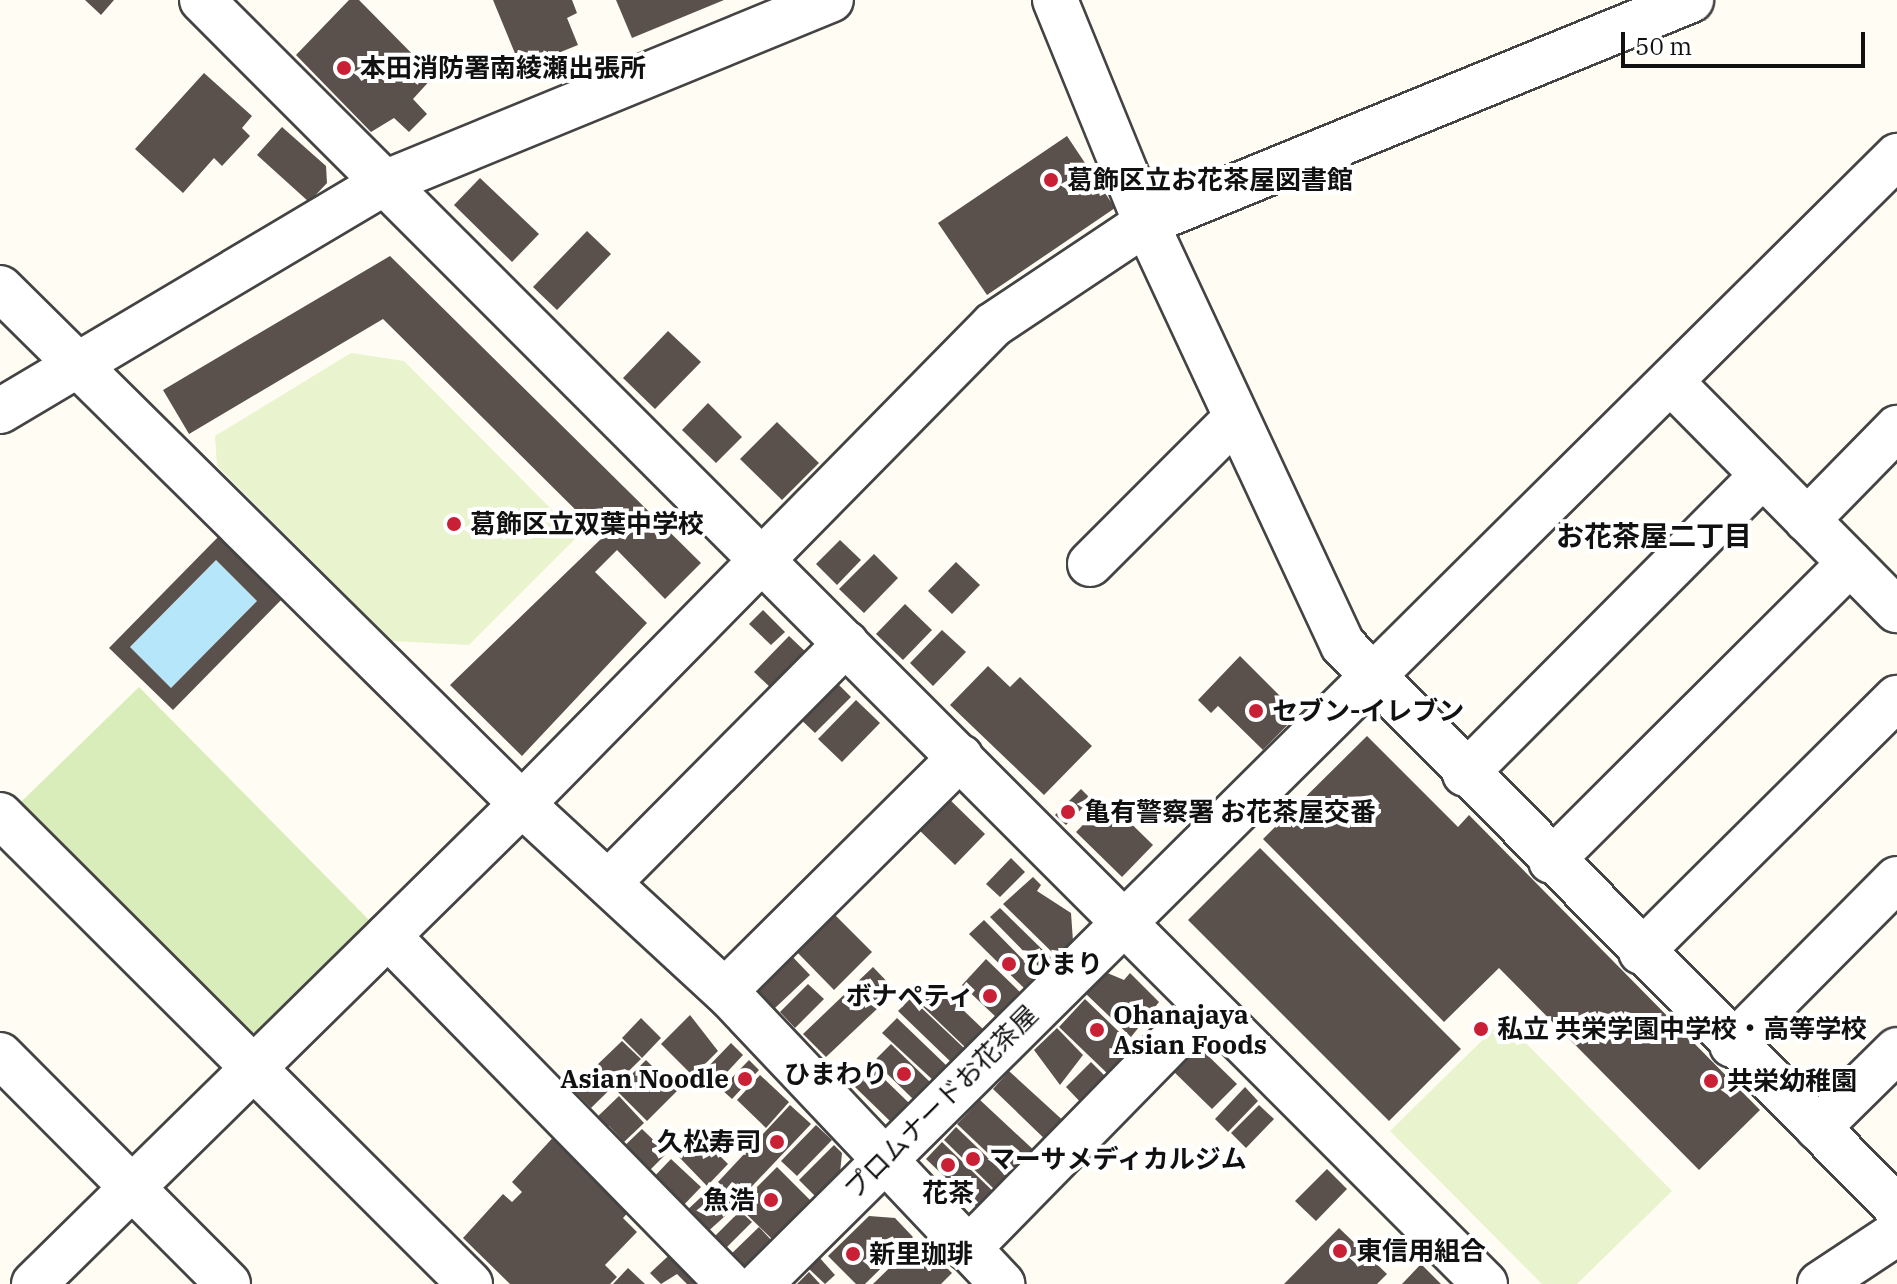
<!DOCTYPE html>
<html>
<head>
<meta charset="utf-8">
<style>
  body { margin:0 }
  #map { position:relative; width:1897px; height:1284px; overflow:hidden; background:#fffcf4; font-family:"IBM Plex Serif","Noto Sans JP",serif }
  div>[style] { position:absolute }
  [style*='--x'] { left:calc(var(--x)*1px); top:calc(var(--y)*1px); width:calc(var(--w)*1px); rotate:calc(var(--a)*1deg) }
  .green>* { inset:0; background:#d9edbb }
  .pitch>* { inset:0; background:#e9f3cd }
  .water>* { inset:0; background:#b6e6f9 }
  .building>* { inset:0; background:#5a504c }
  .roads { filter:drop-shadow(2px 0 #444) drop-shadow(-2px 0 #444) drop-shadow(0 2px #444) drop-shadow(0 -2px #444) }
  .minor>* { height:44px; margin:-22px; padding:0 22px; transform-origin:22px; border-radius:22px; background:#fff }
  .dots>* { width:22px; height:22px; translate:-50% -50%; box-sizing:border-box; border:4px solid #fff; border-radius:50% }
  span { translate:-50% -50%; white-space:nowrap; text-align:center; line-height:1.15; -webkit-text-stroke:8px #fff; paint-order:stroke }
  .poi-label { font-size:26px; color:#111; font-weight:700 }
  .left { translate:0 -50%; text-align:left }
  .right { translate:-100% -50%; text-align:right }
  .street-label { font-size:26px; color:#111 }
  .neighbourhood-label { font-size:28px; color:#111; font-weight:700 }
  .scale { position:absolute; left:1621px; top:32px; width:244px; height:36px; box-sizing:border-box; border:4px solid #111; border-top:0; padding-left:10px; font-size:24px; line-height:28px; white-space:nowrap; color:#111; -webkit-text-stroke:6px #fff; paint-order:stroke }
</style>
</head>
<body>
<div id="map">
  <div class="green">
    <div style="clip-path:polygon(139px 687px,374px 925px,263px 1034px,242px 1030px,20px 803px)"></div>
  </div>
  <div class="pitch">
    <div style="clip-path:polygon(351px 353px,404px 361px,578px 536px,469px 645px,392px 641px,217px 466px,215px 436px)"></div>
    <div style="clip-path:polygon(1503px 1020px,1672px 1191px,1577px 1284px,1542px 1284px,1390px 1131px)"></div>
  </div>
  <div class="water">
    <div style="clip-path:polygon(216px 560px,257px 601px,171px 688px,130px 647px)"></div>
  </div>
  <div class="building">
    <div style="clip-path:polygon(85px 0,114px 0,101px 15px)"></div>
    <div style="clip-path:polygon(349px 0,359px 0,434px 76px,413px 99px,427px 114px,409px 132px,394px 118px,371px 132px,296px 55px)"></div>
    <div style="clip-path:polygon(493px 0,572px 0,577px 13px,567px 18px,578px 45px,521px 68px)"></div>
    <div style="clip-path:polygon(616px 0,724px 0,632px 38px)"></div>
    <div style="clip-path:polygon(204px 73px,252px 116px,242px 128px,250px 136px,222px 166px,214px 158px,183px 193px,135px 149px)"></div>
    <div style="clip-path:polygon(282px 127px,326px 166px,327px 183px,309px 202px,257px 155px)"></div>
    <div style="clip-path:polygon(1067px 136px,1115px 208px,987px 295px,938px 223px)"></div>
    <div style="clip-path:polygon(480px 178px,539px 234px,512px 262px,454px 205px)"></div>
    <div style="clip-path:polygon(587px 231px,611px 254px,557px 310px,533px 287px)"></div>
    <div style="clip-path:polygon(390px 256px,701px 563px,665px 599px,617px 550px,595px 572px,647px 623px,522px 756px,450px 685px,603px 537px,383px 319px,189px 434px,163px 390px)"></div>
    <div style="clip-path:polygon(668px 331px,701px 362px,655px 409px,623px 378px)"></div>
    <div style="clip-path:polygon(708px 403px,742px 437px,716px 463px,682px 430px)"></div>
    <div style="clip-path:polygon(777px 422px,819px 463px,782px 500px,740px 459px)"></div>
    <div style="clip-path:polygon(evenodd,220px 535px,284px 597px,173px 710px,109px 648px,220px 535px,216px 560px,257px 601px,171px 688px,130px 647px,216px 560px)"></div>
    <div style="clip-path:polygon(840px 540px,861px 560px,837px 585px,816px 564px)"></div>
    <div style="clip-path:polygon(874px 554px,898px 578px,864px 613px,839px 589px)"></div>
    <div style="clip-path:polygon(956px 562px,980px 585px,952px 614px,928px 591px)"></div>
    <div style="clip-path:polygon(905px 604px,932px 630px,903px 660px,876px 634px)"></div>
    <div style="clip-path:polygon(763px 610px,785px 632px,771px 645px,749px 624px)"></div>
    <div style="clip-path:polygon(942px 630px,966px 652px,933px 686px,910px 663px)"></div>
    <div style="clip-path:polygon(789px 636px,810px 656px,775px 692px,754px 672px)"></div>
    <div style="clip-path:polygon(1240px 656px,1298px 714px,1263px 750px,1218px 706px,1211px 713px,1198px 700px)"></div>
    <div style="clip-path:polygon(988px 666px,1010px 687px,1020px 677px,1092px 746px,1044px 795px,950px 705px)"></div>
    <div style="clip-path:polygon(830px 676px,851px 697px,815px 733px,794px 713px)"></div>
    <div style="clip-path:polygon(856px 700px,880px 723px,842px 762px,818px 739px)"></div>
    <div style="clip-path:polygon(1367px 736px,1458px 827px,1469px 815px,1760px 1110px,1699px 1170px,1499px 968px,1444px 1022px,1263px 839px)"></div>
    <div style="clip-path:polygon(1081px 789px,1091px 799px,1066px 825px,1055px 815px)"></div>
    <div style="clip-path:polygon(945px 795px,985px 834px,955px 865px,915px 826px)"></div>
    <div style="clip-path:polygon(1107px 800px,1153px 845px,1122px 877px,1076px 832px)"></div>
    <div style="clip-path:polygon(1260px 848px,1461px 1049px,1389px 1121px,1188px 920px)"></div>
    <div style="clip-path:polygon(1011px 858px,1025px 872px,1000px 897px,986px 884px)"></div>
    <div style="clip-path:polygon(1033px 877px,1041px 885px,1037px 891px,1071px 913px,1073px 941px,1057px 957px,1003px 904px)"></div>
    <div style="clip-path:polygon(1000px 908px,1051px 958px,1041px 969px,990px 917px)"></div>
    <div style="clip-path:polygon(832px 912px,872px 952px,834px 990px,794px 949px)"></div>
    <div style="clip-path:polygon(984px 920px,1039px 976px,1026px 990px,969px 934px)"></div>
    <div style="clip-path:polygon(787px 951px,810px 975px,775px 1008px,751px 984px)"></div>
    <div style="clip-path:polygon(986px 959px,1021px 993px,997px 1018px,962px 985px)"></div>
    <div style="clip-path:polygon(873px 967px,896px 991px,826px 1057px,803px 1034px)"></div>
    <div style="clip-path:polygon(1105px 972px,1124px 980px,1130px 973px,1159px 1002px,1131px 1037px,1085px 993px)"></div>
    <div style="clip-path:polygon(808px 984px,824px 999px,795px 1028px,780px 1012px)"></div>
    <div style="clip-path:polygon(936px 984px,985px 1031px,967px 1049px,918px 1002px)"></div>
    <div style="clip-path:polygon(911px 998px,965px 1049px,952px 1063px,898px 1011px)"></div>
    <div style="clip-path:polygon(1085px 999px,1142px 1054px,1109px 1075px,1059px 1027px)"></div>
    <div style="clip-path:polygon(690px 1015px,718px 1051px,693px 1076px,661px 1044px)"></div>
    <div style="clip-path:polygon(641px 1018px,661px 1038px,642px 1058px,622px 1038px)"></div>
    <div style="clip-path:polygon(897px 1018px,948px 1067px,934px 1081px,882px 1033px)"></div>
    <div style="clip-path:polygon(1057px 1028px,1083px 1055px,1060px 1085px,1034px 1050px)"></div>
    <div style="clip-path:polygon(622px 1041px,641px 1059px,591px 1108px,572px 1089px)"></div>
    <div style="clip-path:polygon(731px 1043px,743px 1055px,715px 1085px,702px 1073px)"></div>
    <div style="clip-path:polygon(1195px 1043px,1237px 1084px,1212px 1109px,1171px 1069px)"></div>
    <div style="clip-path:polygon(891px 1044px,930px 1082px,913px 1099px,874px 1061px)"></div>
    <div style="clip-path:polygon(646px 1060px,677px 1091px,647px 1121px,616px 1090px)"></div>
    <div style="clip-path:polygon(749px 1060px,759px 1070px,732px 1099px,721px 1089px)"></div>
    <div style="clip-path:polygon(1091px 1062px,1111px 1082px,1086px 1108px,1066px 1087px)"></div>
    <div style="clip-path:polygon(874px 1069px,909px 1103px,891px 1122px,855px 1087px)"></div>
    <div style="clip-path:polygon(1009px 1071px,1068px 1125px,1050px 1144px,993px 1089px)"></div>
    <div style="clip-path:polygon(760px 1075px,789px 1102px,766px 1128px,737px 1100px)"></div>
    <div style="clip-path:polygon(1245px 1087px,1258px 1101px,1228px 1132px,1215px 1119px)"></div>
    <div style="clip-path:polygon(619px 1096px,644px 1123px,624px 1142px,609px 1126px,602px 1133px,592px 1122px)"></div>
    <div style="clip-path:polygon(980px 1100px,1038px 1154px,1015px 1179px,957px 1124px)"></div>
    <div style="clip-path:polygon(790px 1105px,811px 1124px,738px 1201px,718px 1182px)"></div>
    <div style="clip-path:polygon(1259px 1105px,1274px 1119px,1246px 1148px,1231px 1133px)"></div>
    <div style="clip-path:polygon(816px 1125px,832px 1140px,797px 1176px,781px 1161px)"></div>
    <div style="clip-path:polygon(956px 1127px,1008px 1177px,996px 1191px,944px 1140px)"></div>
    <div style="clip-path:polygon(642px 1129px,667px 1153px,644px 1176px,619px 1151px)"></div>
    <div style="clip-path:polygon(559px 1131px,636px 1204px,623px 1218px,637px 1232px,605px 1265px,617px 1277px,610px 1284px,510px 1284px,463px 1238px,503px 1194px,512px 1202px,522px 1192px,512px 1182px)"></div>
    <div style="clip-path:polygon(700px 1136px,728px 1164px,707px 1186px,679px 1157px)"></div>
    <div style="clip-path:polygon(942px 1142px,999px 1197px,983px 1213px,926px 1159px)"></div>
    <div style="clip-path:polygon(834px 1145px,842px 1153px,840px 1173px,816px 1197px,799px 1180px)"></div>
    <div style="clip-path:polygon(671px 1159px,701px 1187px,679px 1210px,649px 1182px)"></div>
    <div style="clip-path:polygon(777px 1167px,811px 1201px,773px 1240px,738px 1206px)"></div>
    <div style="clip-path:polygon(1327px 1169px,1347px 1189px,1316px 1221px,1295px 1201px)"></div>
    <div style="clip-path:polygon(714px 1185px,735px 1207px,704px 1235px,684px 1213px)"></div>
    <div style="clip-path:polygon(740px 1211px,752px 1222px,721px 1253px,710px 1241px)"></div>
    <div style="clip-path:polygon(869px 1216px,895px 1218px,913px 1237px,865px 1284px,856px 1284px,828px 1256px)"></div>
    <div style="clip-path:polygon(759px 1227px,773px 1242px,747px 1267px,736px 1268px,727px 1258px)"></div>
    <div style="clip-path:polygon(1339px 1228px,1387px 1274px,1377px 1284px,1284px 1284px)"></div>
    <div style="clip-path:polygon(918px 1240px,952px 1273px,941px 1284px,873px 1284px)"></div>
    <div style="clip-path:polygon(679px 1246px,716px 1284px,687px 1284px,677px 1274px,661px 1284px,650px 1273px)"></div>
    <div style="clip-path:polygon(819px 1257px,835px 1275px,825px 1284px,808px 1268px)"></div>
    <div style="clip-path:polygon(1421px 1264px,1441px 1284px,1402px 1284px)"></div>
    <div style="clip-path:polygon(628px 1268px,645px 1284px,613px 1284px)"></div>
    <div style="clip-path:polygon(809px 1272px,820px 1284px,797px 1284px)"></div>
  </div>
  <div class="roads">
    <div class="minor">
      <div style="--x:202;--y:0;--w:1815;--a:45.02"></div>
      <div style="--x:1055;--y:0;--w:241;--a:67.8"></div>
      <div style="--x:1146;--y:223;--w:466;--a:65"></div>
      <div style="--x:1343;--y:645;--w:790;--a:45.46"></div>
      <div style="--x:0;--y:288;--w:734;--a:44.67"></div>
      <div style="--x:522;--y:804;--w:284;--a:42.7"></div>
      <div style="--x:731;--y:997;--w:395;--a:46.6"></div>
      <div style="--x:1671;--y:382;--w:321;--a:45.3"></div>
      <div style="--x:0;--y:411;--w:447;--a:-30.7"></div>
      <div style="--x:384;--y:183;--w:483;--a:-22.3"></div>
      <div style="--x:1807;--y:520;--w:129;--a:-45.6"></div>
      <div style="--x:1090;--y:564;--w:204;--a:-45"></div>
      <div style="--x:1465;--y:774;--w:422;--a:-45.1"></div>
      <div style="--x:0;--y:815;--w:664;--a:44.94"></div>
      <div style="--x:1551;--y:861;--w:422;--a:-44.9"></div>
      <div style="--x:610;--y:881;--w:335;--a:-45.2"></div>
      <div style="--x:388;--y:936;--w:487;--a:45.6"></div>
      <div style="--x:1641;--y:952;--w:361;--a:-44.8"></div>
      <div style="--x:725;--y:991;--w:332;--a:-44.8"></div>
      <div style="--x:1732;--y:1045;--w:234;--a:-45.2"></div>
      <div style="--x:0;--y:1055;--w:323;--a:45.1"></div>
      <div style="--x:1818;--y:1128;--w:111;--a:-44.6"></div>
      <div style="--x:968;--y:1249;--w:340;--a:-45.6"></div>
      <div style="--x:34;--y:1284;--w:685;--a:-44.53"></div>
      <div style="--x:522;--y:804;--w:672;--a:-45.48"></div>
      <div style="--x:993;--y:325;--w:184;--a:-33.7"></div>
      <div style="--x:1146;--y:223;--w:589;--a:-22.25"></div>
      <div style="--x:760;--y:1284;--w:1602;--a:-44.77"></div>
      <div style="--x:1820;--y:1284;--w:92;--a:-33.5"></div>
    </div>
  </div>
  <div class="dots">
    <div style="left:344px;top:68px;background:#ca2036"></div>
    <div style="left:1051px;top:180px;background:#ca2036"></div>
    <div style="left:454px;top:524px;background:#ca2036"></div>
    <div style="left:1256px;top:711px;background:#ca2036"></div>
    <div style="left:1068px;top:812px;background:#ca2036"></div>
    <div style="left:1009px;top:964px;background:#ca2036"></div>
    <div style="left:990px;top:996px;background:#ca2036"></div>
    <div style="left:1481px;top:1029px;background:#ca2036"></div>
    <div style="left:1097px;top:1030px;background:#ca2036"></div>
    <div style="left:904px;top:1074px;background:#ca2036"></div>
    <div style="left:745px;top:1079px;background:#ca2036"></div>
    <div style="left:1711px;top:1081px;background:#ca2036"></div>
    <div style="left:777px;top:1142px;background:#ca2036"></div>
    <div style="left:973px;top:1159px;background:#ca2036"></div>
    <div style="left:948px;top:1165px;background:#ca2036"></div>
    <div style="left:771px;top:1200px;background:#ca2036"></div>
    <div style="left:1340px;top:1251px;background:#ca2036"></div>
    <div style="left:853px;top:1254px;background:#ca2036"></div>
  </div>
  <div class="poi-label">
    <span class="left" style="left:360px;top:68px">本田消防署南綾瀬出張所</span>
    <span class="left" style="left:1067px;top:180px">葛飾区立お花茶屋図書館</span>
    <span class="left" style="left:470px;top:524px">葛飾区立双葉中学校</span>
    <span class="left" style="left:1272px;top:711px">セブン-イレブン</span>
    <span class="left" style="left:1084px;top:812px">亀有警察署 お花茶屋交番</span>
    <span class="left" style="left:1025px;top:964px">ひまり</span>
    <span class="right" style="left:974px;top:996px">ボナペティ</span>
    <span class="left" style="left:1113px;top:1030px">Ohanajaya<br>Asian Foods</span>
    <span class="left" style="left:1497px;top:1029px">私立 共栄学園中学校・高等学校</span>
    <span class="right" style="left:888px;top:1074px">ひまわり</span>
    <span class="right" style="left:729px;top:1079px">Asian Noodle</span>
    <span class="left" style="left:1727px;top:1081px">共栄幼稚園</span>
    <span class="right" style="left:761px;top:1142px">久松寿司</span>
    <span class="left" style="left:989px;top:1159px">マーサメディカルジム</span>
    <span style="left:948px;top:1193px">花茶</span>
    <span class="right" style="left:755px;top:1200px">魚浩</span>
    <span class="left" style="left:1356px;top:1251px">東信用組合</span>
    <span class="left" style="left:869px;top:1254px">新里珈琲</span>
  </div>
  <div class="street-label">
    <span style="left:941px;top:1102px;rotate:-45deg">プロムナードお花茶屋</span>
  </div>
  <div class="neighbourhood-label">
    <span style="left:1654px;top:536px">お花茶屋二丁目</span>
  </div>
  <div class="scale">50 m</div>
</div>
</body>
</html>
